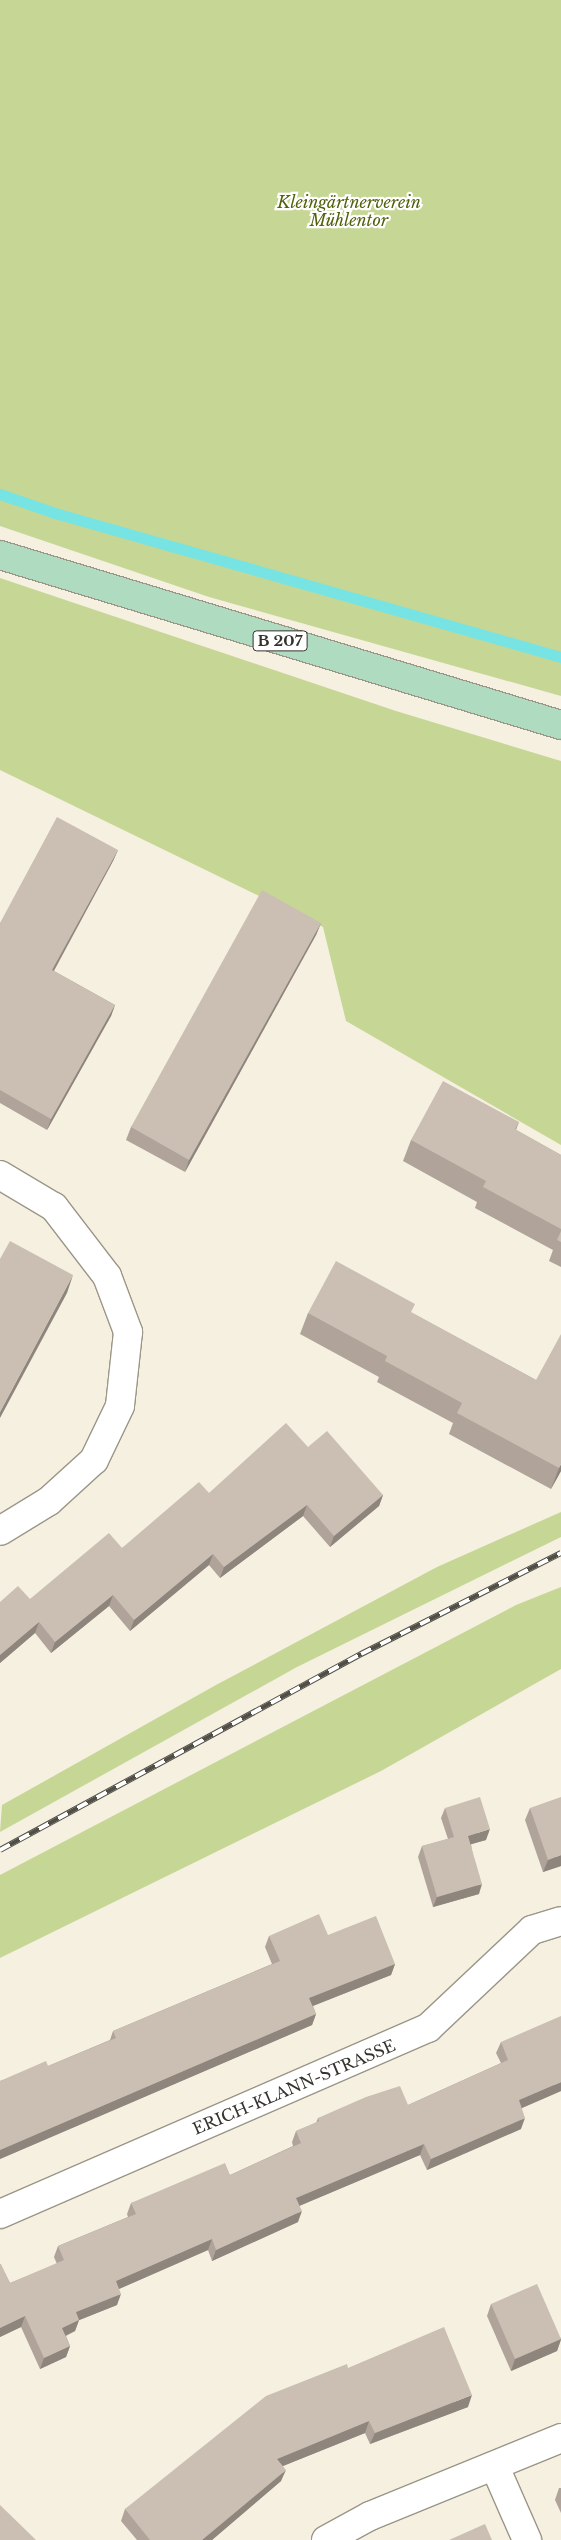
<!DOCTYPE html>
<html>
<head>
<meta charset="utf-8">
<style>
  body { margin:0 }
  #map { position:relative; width:561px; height:2540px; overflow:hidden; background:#f5f0e0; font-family:"Libre Baskerville",serif }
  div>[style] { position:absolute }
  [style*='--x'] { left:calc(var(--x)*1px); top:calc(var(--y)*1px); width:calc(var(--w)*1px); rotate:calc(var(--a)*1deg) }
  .green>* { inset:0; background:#c6d795 }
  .stream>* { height:11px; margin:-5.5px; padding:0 5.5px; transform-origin:5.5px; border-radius:5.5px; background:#77e3e3 }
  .roads { filter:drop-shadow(1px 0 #9b9687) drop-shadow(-1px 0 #9b9687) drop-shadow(0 1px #9b9687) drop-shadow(0 -1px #9b9687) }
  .minor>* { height:28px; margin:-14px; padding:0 14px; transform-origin:14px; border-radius:14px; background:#fff }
  .primary>* { height:28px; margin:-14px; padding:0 14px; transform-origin:14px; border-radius:14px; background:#afdcc1 }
  .rail>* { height:5.5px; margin-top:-2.75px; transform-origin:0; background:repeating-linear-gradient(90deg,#fff 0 11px,#504e46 0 22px); box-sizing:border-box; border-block:1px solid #504e46 }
  .wall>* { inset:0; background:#afa39a }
  .shaded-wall>* { inset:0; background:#8e857d }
  .building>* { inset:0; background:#cbbeb3 }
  span { translate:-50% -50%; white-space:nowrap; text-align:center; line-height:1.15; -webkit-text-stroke:4.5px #fff; paint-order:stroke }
  .shield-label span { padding:1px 4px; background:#fff; border:1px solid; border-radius:4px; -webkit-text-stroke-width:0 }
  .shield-label { font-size:15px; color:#35332d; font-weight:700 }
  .park-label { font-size:16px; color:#51600b; font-style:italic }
  .street-label { font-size:16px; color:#35332d }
</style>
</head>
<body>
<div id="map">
  <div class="green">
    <div style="clip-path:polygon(0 0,561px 0,561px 696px,209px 597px,0 526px)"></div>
    <div style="clip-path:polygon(0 578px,396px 711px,561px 761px,561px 1145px,346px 1021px,323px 927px,0 770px)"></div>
    <div style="clip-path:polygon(561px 1512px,561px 1537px,297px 1667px,0 1832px,2px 1805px,216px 1685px,437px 1567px)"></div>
    <div style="clip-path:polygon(561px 1587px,561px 1669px,381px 1771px,0 1958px,0 1875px,516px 1605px)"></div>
  </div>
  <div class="stream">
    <div style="--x:0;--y:494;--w:58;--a:19.1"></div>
    <div style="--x:55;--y:513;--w:526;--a:15.89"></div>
  </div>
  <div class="roads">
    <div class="minor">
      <div style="--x:0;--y:1175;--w:63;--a:30.7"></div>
      <div style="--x:54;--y:1207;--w:87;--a:52.5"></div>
      <div style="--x:107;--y:1276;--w:60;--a:69.4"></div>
      <div style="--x:128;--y:1332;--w:74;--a:96.2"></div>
      <div style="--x:120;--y:1406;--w:60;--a:115.7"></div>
      <div style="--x:94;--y:1460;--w:61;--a:137.7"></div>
      <div style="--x:49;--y:1501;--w:57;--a:148.5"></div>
      <div style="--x:0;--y:2214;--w:467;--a:-23.5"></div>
      <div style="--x:428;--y:2028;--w:143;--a:-43.3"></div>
      <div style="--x:532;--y:1930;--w:30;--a:-17"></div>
      <div style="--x:495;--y:2467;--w:80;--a:66.3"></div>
      <div style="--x:326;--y:2540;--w:50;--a:-28.6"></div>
      <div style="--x:370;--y:2516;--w:206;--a:-22.2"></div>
    </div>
    <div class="primary">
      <div style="--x:0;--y:555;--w:586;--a:16.86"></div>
    </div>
  </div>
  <div class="rail">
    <div style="--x:0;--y:1850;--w:411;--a:-28.5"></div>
    <div style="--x:361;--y:1654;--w:224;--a:-26.8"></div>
  </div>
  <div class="wall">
    <div style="clip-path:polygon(118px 850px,113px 861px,54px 971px,115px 1005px,111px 1016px,47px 1130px,0 1103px,0 923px)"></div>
    <div style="clip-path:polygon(321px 923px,316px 935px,185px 1172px,126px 1140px,131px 1127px)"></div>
    <div style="clip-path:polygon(519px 1122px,516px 1130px,561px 1155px,561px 1267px,549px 1261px,553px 1250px,475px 1208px,477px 1202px,403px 1161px,411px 1140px)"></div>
    <div style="clip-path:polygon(308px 1313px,412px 1313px,536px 1380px,561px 1471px,551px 1489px,449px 1434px,453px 1423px,377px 1382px,379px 1377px,300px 1334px)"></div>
    <div style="clip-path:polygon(308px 1447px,383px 1495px,379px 1506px,330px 1547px,303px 1516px,220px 1578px,209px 1565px,130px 1631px,109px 1606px,51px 1653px,35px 1633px,0 1663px,0 1602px,30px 1599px,122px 1548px,209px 1493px)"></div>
    <div style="clip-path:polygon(445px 1808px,486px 1840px,471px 1844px,479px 1894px,433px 1907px,418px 1857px,422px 1846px,448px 1839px,441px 1818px)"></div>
    <div style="clip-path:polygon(530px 1808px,561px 1866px,543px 1872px,525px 1820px)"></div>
    <div style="clip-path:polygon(328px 1935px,395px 1964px,391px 1975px,313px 2006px,316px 2014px,312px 2025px,0 2159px,0 2081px,48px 2066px,110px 2040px,113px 2031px,272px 1964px,265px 1947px,269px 1936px)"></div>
    <div style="clip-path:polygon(501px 2042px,561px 2091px,522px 2108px,521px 2129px,427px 2170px,420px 2155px,299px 2206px,298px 2222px,212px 2261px,208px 2250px,119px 2289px,117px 2305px,79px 2320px,75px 2331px,66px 2336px,70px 2346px,66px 2357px,40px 2369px,21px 2327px,0 2337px,0 2264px,10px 2283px,57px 2264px,54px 2257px,58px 2246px,128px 2217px,127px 2214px,131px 2203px,230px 2175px,293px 2146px,292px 2142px,296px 2131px,316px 2123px,318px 2118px,408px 2105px,501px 2063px,496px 2053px)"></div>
    <div style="clip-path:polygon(491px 2304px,561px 2338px,561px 2340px,557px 2351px,511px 2371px,487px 2316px)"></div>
    <div style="clip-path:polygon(348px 2368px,468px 2407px,370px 2444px,365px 2433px,283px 2466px,281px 2481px,212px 2540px,137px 2540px,121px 2521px,125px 2509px)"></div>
    <div style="clip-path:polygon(559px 2488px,561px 2488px,561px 2513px,555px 2500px)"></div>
  </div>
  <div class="shaded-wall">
    <div style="clip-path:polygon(118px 850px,113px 861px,48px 981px,52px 970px)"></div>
    <div style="clip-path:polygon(321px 923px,316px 935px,185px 1172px,189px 1160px)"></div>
    <div style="clip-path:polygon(115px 1005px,111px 1016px,47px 1130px,51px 1119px)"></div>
    <div style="clip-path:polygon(73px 1275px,67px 1293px,0 1418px,0 1412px)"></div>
    <div style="clip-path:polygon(561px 1464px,561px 1471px,551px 1489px,559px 1468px)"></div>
    <div style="clip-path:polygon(383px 1495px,379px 1506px,330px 1547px,334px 1536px)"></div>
    <div style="clip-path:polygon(307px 1505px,303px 1516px,220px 1578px,224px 1567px)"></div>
    <div style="clip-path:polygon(213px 1554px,209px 1565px,130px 1631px,134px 1620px)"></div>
    <div style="clip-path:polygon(113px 1595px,109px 1606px,51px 1653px,55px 1642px)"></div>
    <div style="clip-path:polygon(39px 1622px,35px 1633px,0 1663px,0 1655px)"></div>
    <div style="clip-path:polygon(490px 1829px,486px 1840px,465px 1846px,468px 1836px)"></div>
    <div style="clip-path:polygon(561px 1855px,561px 1866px,543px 1872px,548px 1860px)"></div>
    <div style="clip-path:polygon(482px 1884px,479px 1894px,433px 1907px,437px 1897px)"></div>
    <div style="clip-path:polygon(395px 1964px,391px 1975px,305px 2009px,309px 1998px)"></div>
    <div style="clip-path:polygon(316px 2014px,312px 2025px,0 2159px,0 2150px)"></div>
    <div style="clip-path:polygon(561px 2082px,561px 2091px,515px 2111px,519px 2100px)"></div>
    <div style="clip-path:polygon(525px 2118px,521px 2129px,427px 2170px,431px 2159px)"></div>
    <div style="clip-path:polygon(424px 2144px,420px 2155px,292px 2209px,296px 2198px)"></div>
    <div style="clip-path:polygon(302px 2211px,298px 2222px,212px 2261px,216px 2250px)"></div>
    <div style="clip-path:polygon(212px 2239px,208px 2250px,112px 2292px,116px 2281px)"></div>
    <div style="clip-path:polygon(121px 2294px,117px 2305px,72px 2323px,76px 2312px)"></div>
    <div style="clip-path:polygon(25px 2316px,21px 2327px,0 2337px,0 2328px)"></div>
    <div style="clip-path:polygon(79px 2320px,75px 2331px,58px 2339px,62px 2328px)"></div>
    <div style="clip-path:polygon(561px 2339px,557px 2351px,511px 2371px,515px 2359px)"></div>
    <div style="clip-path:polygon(70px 2346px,66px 2357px,40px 2369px,44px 2358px)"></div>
    <div style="clip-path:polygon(472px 2395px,468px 2407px,370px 2444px,375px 2433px)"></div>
    <div style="clip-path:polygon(369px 2421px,365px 2433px,273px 2470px,277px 2459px)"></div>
    <div style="clip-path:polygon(286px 2470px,281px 2481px,212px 2540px,202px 2540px)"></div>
  </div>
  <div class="building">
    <div style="clip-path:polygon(57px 817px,118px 850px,52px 970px,115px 1005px,51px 1119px,0 1090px,0 923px)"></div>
    <div style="clip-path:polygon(262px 890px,321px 923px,189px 1160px,131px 1127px)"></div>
    <div style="clip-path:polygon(443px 1081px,519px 1122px,515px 1129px,561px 1155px,561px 1229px,483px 1187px,486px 1181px,411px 1140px)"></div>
    <div style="clip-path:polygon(561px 1231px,561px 1242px,557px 1240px)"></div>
    <div style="clip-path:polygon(10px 1241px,73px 1275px,0 1412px,0 1259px)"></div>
    <div style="clip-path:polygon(336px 1261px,415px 1304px,411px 1312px,536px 1380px,561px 1334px,561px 1464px,559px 1468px,457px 1413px,462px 1403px,385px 1361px,387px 1356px,308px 1313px)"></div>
    <div style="clip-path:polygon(286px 1423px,308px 1447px,327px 1431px,383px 1495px,334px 1536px,307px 1505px,224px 1567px,213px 1554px,134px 1620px,113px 1595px,55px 1642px,39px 1622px,0 1655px,0 1602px,18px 1586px,30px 1599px,109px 1533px,122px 1548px,199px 1482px,209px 1493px)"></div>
    <div style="clip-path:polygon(480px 1797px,490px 1829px,468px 1836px,482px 1884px,437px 1897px,422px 1846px,454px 1837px,445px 1808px)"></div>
    <div style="clip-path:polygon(561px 1797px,561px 1855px,548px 1860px,530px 1808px)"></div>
    <div style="clip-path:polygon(319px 1914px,328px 1935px,376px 1916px,395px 1964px,309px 1998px,316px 2014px,0 2150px,0 2081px,46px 2061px,48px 2066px,116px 2038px,113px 2031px,280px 1961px,269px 1936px)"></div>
    <div style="clip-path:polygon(561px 2016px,561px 2082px,519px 2100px,525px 2118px,431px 2159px,424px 2144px,296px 2198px,302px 2211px,216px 2250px,212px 2239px,116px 2281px,121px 2294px,76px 2312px,79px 2320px,62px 2328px,70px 2346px,44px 2358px,25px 2316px,0 2328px,0 2264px,1px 2264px,10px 2283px,64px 2260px,58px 2246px,136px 2214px,131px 2203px,225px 2163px,230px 2175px,301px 2143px,296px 2131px,319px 2121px,318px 2118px,366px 2097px,400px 2086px,408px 2105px,508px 2060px,501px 2042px)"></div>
    <div style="clip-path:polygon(537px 2284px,561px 2339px,515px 2359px,491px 2304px)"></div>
    <div style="clip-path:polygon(444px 2327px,472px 2395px,375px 2433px,369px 2421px,277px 2459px,286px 2470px,202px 2540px,150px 2540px,125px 2509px,266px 2396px,347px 2364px,348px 2368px)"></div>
    <div style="clip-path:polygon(0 2505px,36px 2540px,0 2540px)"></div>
    <div style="clip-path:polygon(485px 2524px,492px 2540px,449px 2540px)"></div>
  </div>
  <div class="shield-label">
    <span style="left:280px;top:641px">B 207</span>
  </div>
  <div class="park-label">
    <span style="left:349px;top:211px">Kleingärtnerverein<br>Mühlentor</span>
  </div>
  <div class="street-label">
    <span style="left:294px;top:2087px;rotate:-23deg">ERICH-KLANN-STRASSE</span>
  </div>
</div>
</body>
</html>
